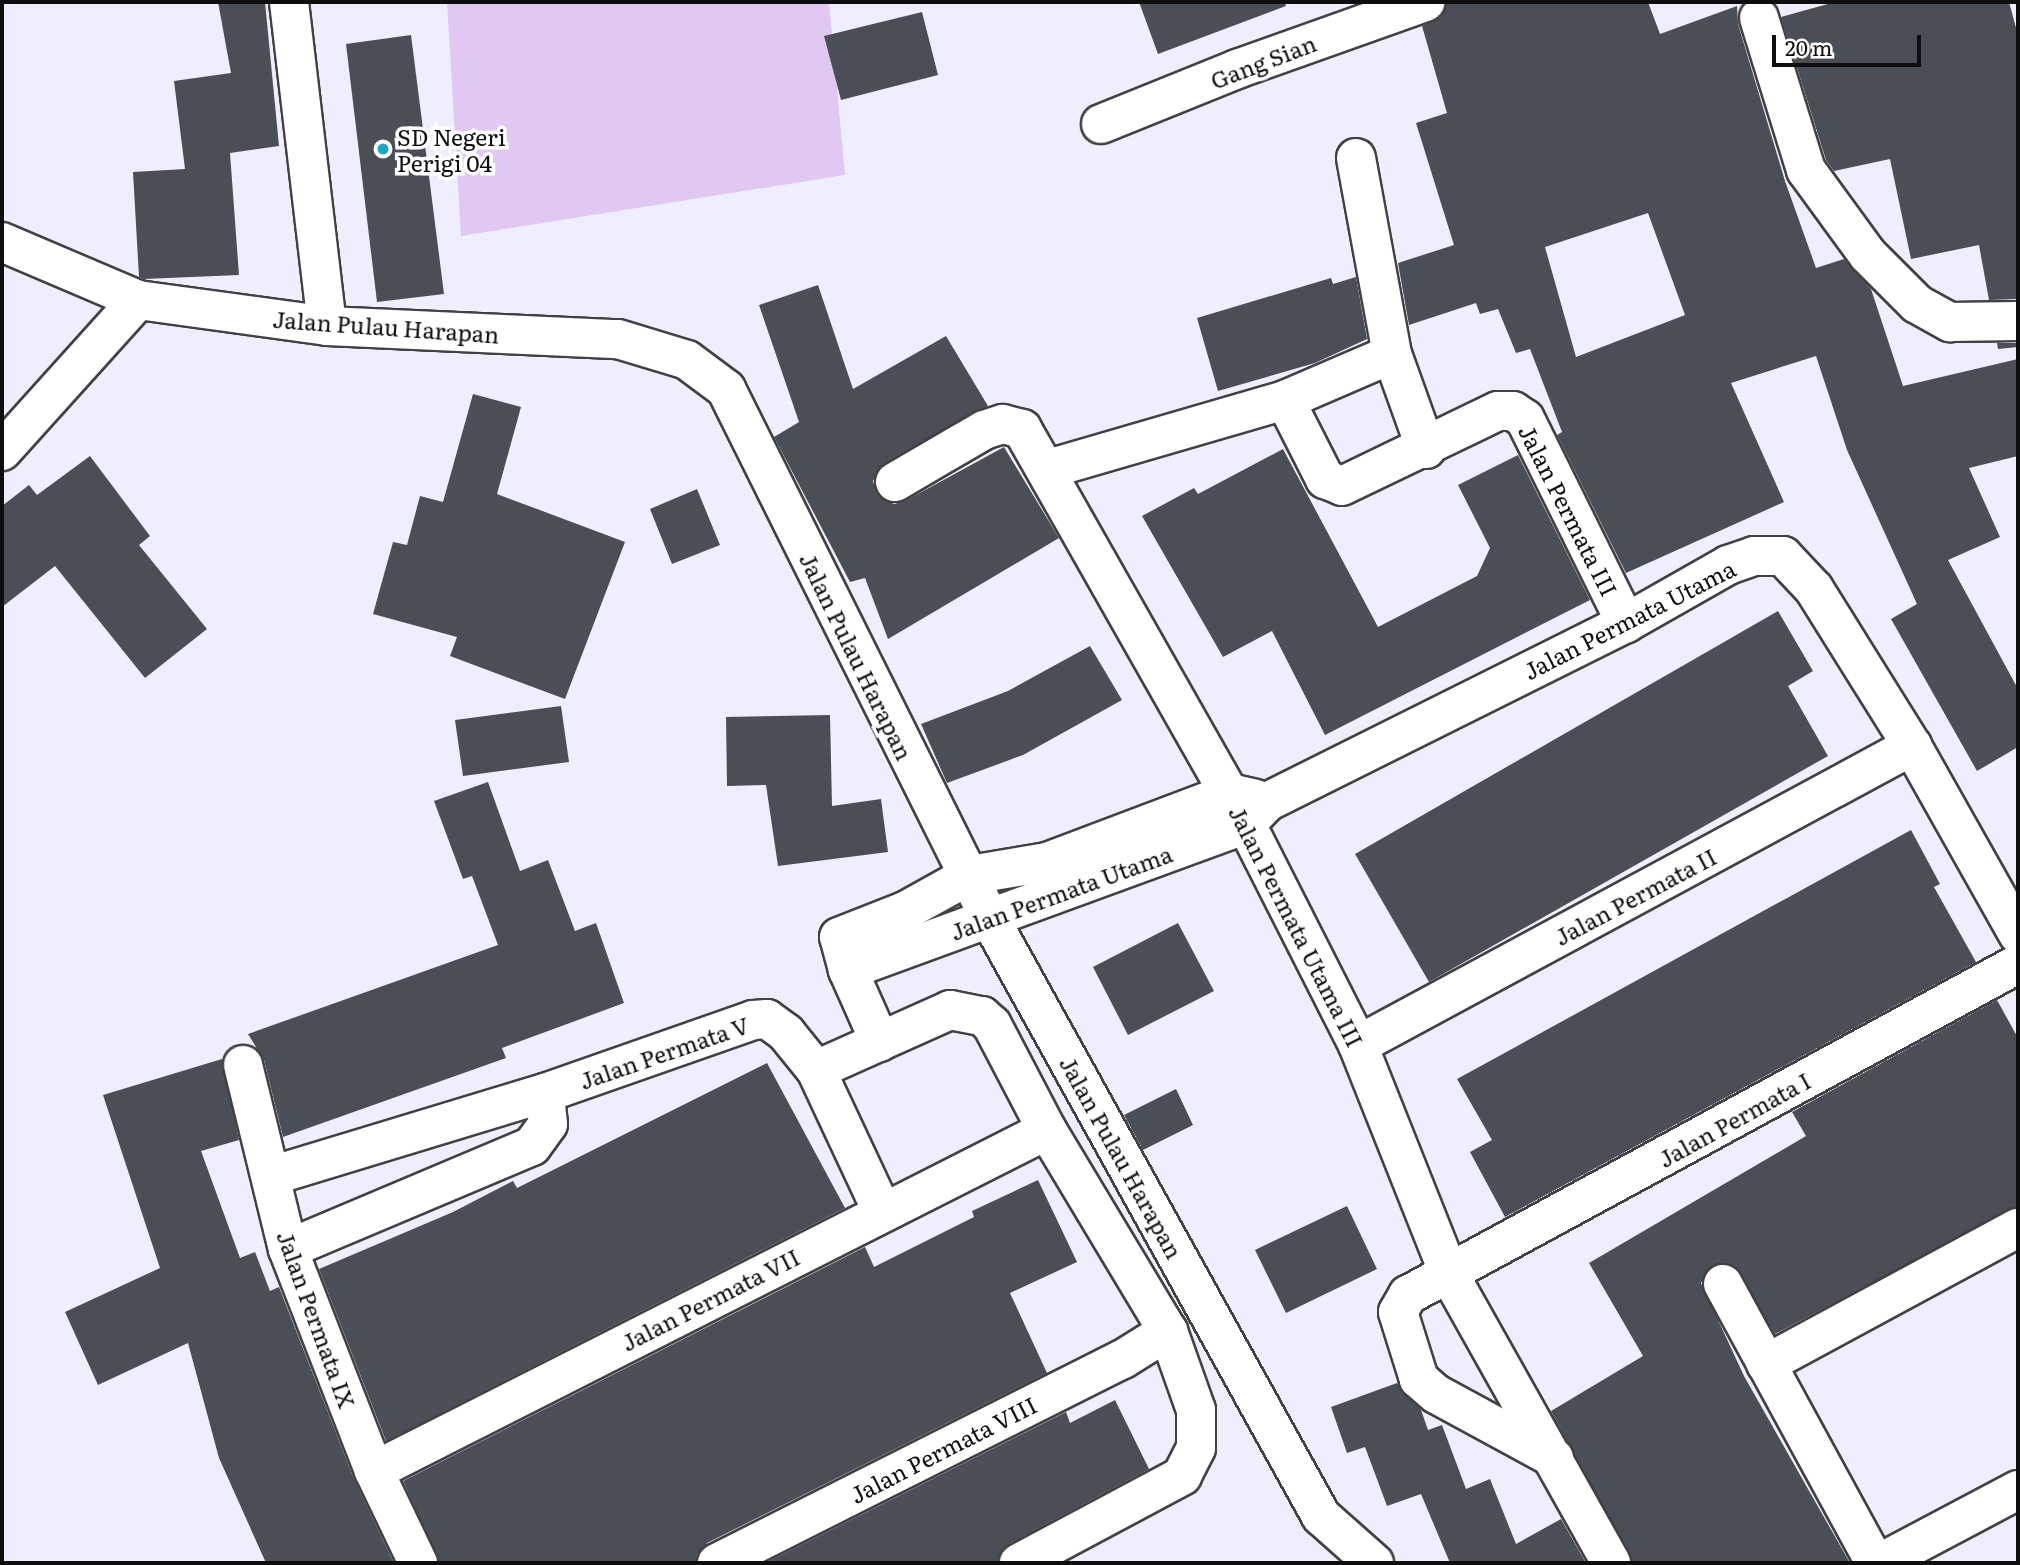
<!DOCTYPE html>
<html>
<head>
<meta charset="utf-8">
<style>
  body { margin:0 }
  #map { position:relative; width:2020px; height:1565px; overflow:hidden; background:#efeeff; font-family:Literata,serif }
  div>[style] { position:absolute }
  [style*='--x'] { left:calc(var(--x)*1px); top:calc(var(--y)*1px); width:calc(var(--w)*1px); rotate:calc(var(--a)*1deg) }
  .pitch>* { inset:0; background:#e1c8f2 }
  .building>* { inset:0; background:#494e57 }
  .roads { filter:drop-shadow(2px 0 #414141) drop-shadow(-2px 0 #414141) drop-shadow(0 2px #414141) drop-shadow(0 -2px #414141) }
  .minor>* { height:38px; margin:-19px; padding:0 19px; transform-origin:19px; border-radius:19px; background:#fff }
  .dots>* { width:19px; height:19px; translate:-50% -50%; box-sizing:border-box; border:4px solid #fff; border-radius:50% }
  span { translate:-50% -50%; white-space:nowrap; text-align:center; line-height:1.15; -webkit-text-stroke:7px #fff; paint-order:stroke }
  .street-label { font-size:23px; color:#0e0e0e }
  .poi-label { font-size:23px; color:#0e0e0e }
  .left { translate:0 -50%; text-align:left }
  .frame { position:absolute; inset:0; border:4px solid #0e0e0e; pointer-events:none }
  .scale { position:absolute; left:1772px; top:35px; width:149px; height:32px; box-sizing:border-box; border:4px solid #0e0e0e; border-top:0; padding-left:9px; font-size:21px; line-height:24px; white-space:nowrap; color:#0e0e0e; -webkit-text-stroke:5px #fff; paint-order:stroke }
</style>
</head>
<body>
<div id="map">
  <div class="pitch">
    <div style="clip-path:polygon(447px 2px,829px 2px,845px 175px,461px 236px)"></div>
  </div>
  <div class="building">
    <div style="clip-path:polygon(218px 2px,265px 2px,279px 146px,230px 153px,239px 275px,144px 279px,139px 277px,133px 172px,185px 169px,174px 81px,231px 73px)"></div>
    <div style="clip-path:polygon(1139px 2px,1285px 2px,1286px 6px,1158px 54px)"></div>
    <div style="clip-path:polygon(evenodd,1446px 2px,1648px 2px,1660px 34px,1737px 6px,1738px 24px,1785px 181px,1816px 268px,1844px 259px,1871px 289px,1903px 386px,2018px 359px,2018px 456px,1969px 468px,2000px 537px,1948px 560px,2018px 689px,2018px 747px,1977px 771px,1891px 619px,1917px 604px,1847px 450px,1816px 356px,1731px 383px,1784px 502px,1626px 573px,1557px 435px,1562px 432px,1530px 349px,1516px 353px,1498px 309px,1480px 314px,1476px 303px,1409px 325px,1398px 263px,1454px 245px,1416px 123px,1447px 113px,1422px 26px,1441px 17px,1446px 2px,1648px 213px,1685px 315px,1576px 357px,1545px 247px,1648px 213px)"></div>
    <div style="clip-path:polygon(1835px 2px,2009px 2px,2018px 35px,2018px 299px,1989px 300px,1979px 245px,1911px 259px,1890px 159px,1834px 171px,1826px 160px,1781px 17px)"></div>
    <div style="clip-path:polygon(922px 12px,938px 75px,841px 100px,824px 36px)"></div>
    <div style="clip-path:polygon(411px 35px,444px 294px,377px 302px,346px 44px)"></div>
    <div style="clip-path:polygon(1356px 277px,1367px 339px,1315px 363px,1218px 391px,1197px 318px,1331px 278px,1333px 284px)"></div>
    <div style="clip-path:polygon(818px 285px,853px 389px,946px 336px,988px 406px,883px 464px,873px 481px,877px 494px,894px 504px,905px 501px,1004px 447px,1059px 538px,888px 639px,865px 578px,850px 582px,774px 437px,799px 422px,759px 305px)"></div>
    <div style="clip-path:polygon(1997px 343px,2018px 343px,2018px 347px,1998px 349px)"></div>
    <div style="clip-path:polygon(473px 394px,521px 407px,497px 494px,625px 542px,565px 699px,450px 656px,457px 637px,373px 614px,393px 542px,407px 545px,420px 496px,443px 502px)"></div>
    <div style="clip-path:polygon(1283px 449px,1378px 627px,1477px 576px,1490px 548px,1458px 485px,1518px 455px,1590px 600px,1325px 735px,1272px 631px,1223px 657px,1142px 516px,1194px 488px,1198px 494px)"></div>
    <div style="clip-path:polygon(90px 456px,150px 536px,139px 545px,207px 629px,145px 678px,55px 566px,2px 607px,2px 506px,29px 485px,37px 495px)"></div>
    <div style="clip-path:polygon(697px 489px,720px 545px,672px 564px,650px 509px)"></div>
    <div style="clip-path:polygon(1778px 611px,1813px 671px,1788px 686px,1828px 756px,1429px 982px,1355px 854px)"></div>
    <div style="clip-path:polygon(1090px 646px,1122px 700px,1023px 755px,947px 783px,921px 724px,1008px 691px)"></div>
    <div style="clip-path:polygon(561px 706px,569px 762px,463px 776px,455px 720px)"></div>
    <div style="clip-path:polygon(830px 715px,832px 806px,881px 799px,888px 852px,778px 866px,766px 785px,727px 786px,726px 717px)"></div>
    <div style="clip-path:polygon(488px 782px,520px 871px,548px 860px,575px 931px,596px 923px,624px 1003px,502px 1048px,506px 1058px,283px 1137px,264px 1060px,248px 1034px,498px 945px,472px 876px,463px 879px,434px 801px)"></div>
    <div style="clip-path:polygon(1911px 830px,1940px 884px,1934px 887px,1976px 962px,1505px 1217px,1470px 1152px,1492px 1140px,1457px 1079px)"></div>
    <div style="clip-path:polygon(1178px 923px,1214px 991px,1128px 1035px,1093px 967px)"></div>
    <div style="clip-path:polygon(1997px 1000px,2018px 1038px,2018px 1206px,1775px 1334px,1735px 1266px,1713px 1265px,1701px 1283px,1744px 1376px,1850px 1563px,1633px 1563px,1551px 1411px,1643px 1356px,1589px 1263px,1806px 1136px,1792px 1112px)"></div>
    <div style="clip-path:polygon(222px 1059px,239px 1140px,201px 1151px,240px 1258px,255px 1252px,270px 1291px,279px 1287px,354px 1479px,394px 1563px,266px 1563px,219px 1458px,188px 1343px,98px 1385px,65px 1312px,160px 1268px,103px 1095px)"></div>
    <div style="clip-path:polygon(767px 1063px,845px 1208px,386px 1441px,319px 1269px,453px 1212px,513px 1181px,517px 1188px)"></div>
    <div style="clip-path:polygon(1176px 1089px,1193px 1125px,1143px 1150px,1124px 1115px)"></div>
    <div style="clip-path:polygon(1038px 1180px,1077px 1262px,1010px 1293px,1047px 1373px,707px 1543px,695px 1563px,440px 1563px,403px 1481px,865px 1247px,874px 1267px,974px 1217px,972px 1211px)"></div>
    <div style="clip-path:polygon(1347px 1206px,1377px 1269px,1286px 1313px,1255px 1250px)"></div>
    <div style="clip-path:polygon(1397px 1383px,1421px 1410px,1428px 1430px,1442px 1425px,1466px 1489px,1490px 1479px,1516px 1544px,1561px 1519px,1586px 1563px,1450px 1563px,1421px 1494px,1387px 1506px,1365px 1447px,1347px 1453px,1331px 1407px)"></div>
    <div style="clip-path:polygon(1115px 1400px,1149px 1469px,1009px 1544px,997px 1563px,765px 1563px,1066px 1412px,1070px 1423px)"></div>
  </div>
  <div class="roads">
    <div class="minor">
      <div style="--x:289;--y:2;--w:326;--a:83.3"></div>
      <div style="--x:1759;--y:18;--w:159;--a:72.8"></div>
      <div style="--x:1806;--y:170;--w:105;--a:53.9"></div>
      <div style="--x:1868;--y:255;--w:69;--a:45"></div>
      <div style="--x:1917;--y:304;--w:38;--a:29"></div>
      <div style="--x:1950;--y:322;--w:68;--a:-0.8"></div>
      <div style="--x:1101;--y:124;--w:147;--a:-22"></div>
      <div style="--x:1237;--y:69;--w:200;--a:-19.6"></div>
      <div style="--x:1356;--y:158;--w:199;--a:79.6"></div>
      <div style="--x:1392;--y:354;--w:101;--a:70.3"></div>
      <div style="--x:2;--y:242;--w:148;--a:23.1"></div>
      <div style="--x:138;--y:300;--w:191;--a:7.8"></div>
      <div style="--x:327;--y:326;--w:291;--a:2.6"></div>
      <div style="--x:618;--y:339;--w:72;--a:16.9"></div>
      <div style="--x:687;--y:360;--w:49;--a:36.6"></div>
      <div style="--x:726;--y:389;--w:592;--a:63.52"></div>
      <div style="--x:990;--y:919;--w:683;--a:60.99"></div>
      <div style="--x:1321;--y:1516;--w:71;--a:41.6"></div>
      <div style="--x:1285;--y:400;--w:89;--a:63.1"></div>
      <div style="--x:1325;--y:479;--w:18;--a:22"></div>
      <div style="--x:1342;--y:486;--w:173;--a:-25.7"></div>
      <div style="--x:1498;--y:411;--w:15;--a:0"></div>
      <div style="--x:1513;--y:411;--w:14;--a:34"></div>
      <div style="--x:1525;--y:419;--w:228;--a:63.7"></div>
      <div style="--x:2;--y:451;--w:203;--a:-48"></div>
      <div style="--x:1048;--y:469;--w:247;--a:-16.2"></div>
      <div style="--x:1285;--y:400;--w:116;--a:-23.3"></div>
      <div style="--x:895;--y:482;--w:103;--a:-30.3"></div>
      <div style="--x:984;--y:430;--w:20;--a:-18"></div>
      <div style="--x:1003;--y:424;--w:20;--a:15"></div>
      <div style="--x:1022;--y:429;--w:454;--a:60.4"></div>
      <div style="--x:1246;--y:824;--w:248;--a:63.1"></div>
      <div style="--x:1358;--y:1045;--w:246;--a:68.3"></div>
      <div style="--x:1449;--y:1274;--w:331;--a:60.7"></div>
      <div style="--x:848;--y:970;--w:424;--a:-20.1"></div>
      <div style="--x:1246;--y:824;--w:30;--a:-46"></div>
      <div style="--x:1267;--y:802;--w:401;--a:-26.5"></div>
      <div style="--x:1626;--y:623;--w:117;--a:-29.6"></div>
      <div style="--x:1728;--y:565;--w:28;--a:-19"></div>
      <div style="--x:1754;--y:556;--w:29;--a:0"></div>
      <div style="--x:1783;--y:556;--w:45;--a:46.8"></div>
      <div style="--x:1814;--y:589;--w:185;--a:58"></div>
      <div style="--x:1912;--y:746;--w:216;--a:60.6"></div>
      <div style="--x:880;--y:1042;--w:79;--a:-114"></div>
      <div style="--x:848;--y:970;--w:34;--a:-105"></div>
      <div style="--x:839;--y:937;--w:71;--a:-21.5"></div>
      <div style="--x:905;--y:911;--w:74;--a:-29"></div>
      <div style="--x:970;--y:875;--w:78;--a:-9.6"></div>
      <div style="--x:1047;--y:862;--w:196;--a:-20.7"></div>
      <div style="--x:1230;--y:793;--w:26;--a:13"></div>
      <div style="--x:1358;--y:1045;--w:630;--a:-28.36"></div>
      <div style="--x:243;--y:1065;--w:189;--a:76.3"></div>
      <div style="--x:288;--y:1249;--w:238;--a:68.8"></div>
      <div style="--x:374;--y:1471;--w:102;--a:64.4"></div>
      <div style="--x:816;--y:1070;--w:147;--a:-24.1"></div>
      <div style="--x:950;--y:1010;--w:33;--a:11"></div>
      <div style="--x:982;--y:1016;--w:13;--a:42"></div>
      <div style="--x:992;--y:1025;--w:119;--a:62.4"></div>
      <div style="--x:1047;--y:1130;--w:235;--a:59"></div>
      <div style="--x:1168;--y:1331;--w:84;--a:70.5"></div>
      <div style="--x:1196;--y:1410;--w:38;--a:90"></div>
      <div style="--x:1196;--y:1448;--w:31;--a:117"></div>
      <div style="--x:1182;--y:1476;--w:185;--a:151.9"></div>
      <div style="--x:271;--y:1176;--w:286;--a:-16.9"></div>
      <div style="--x:545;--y:1093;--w:220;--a:-19.3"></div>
      <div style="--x:753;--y:1020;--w:14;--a:-4"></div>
      <div style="--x:767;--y:1019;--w:24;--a:36"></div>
      <div style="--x:786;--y:1033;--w:48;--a:51"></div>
      <div style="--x:816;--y:1070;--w:156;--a:64.9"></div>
      <div style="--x:288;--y:1249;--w:265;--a:-22.9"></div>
      <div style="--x:532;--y:1146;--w:27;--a:-54"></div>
      <div style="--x:548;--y:1124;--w:31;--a:-96"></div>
      <div style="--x:1723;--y:1284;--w:318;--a:61.4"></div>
      <div style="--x:1766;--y:1364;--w:286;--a:-28.4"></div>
      <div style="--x:1554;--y:1458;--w:134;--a:-151.5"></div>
      <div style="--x:1436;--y:1394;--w:23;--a:-139"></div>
      <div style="--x:1419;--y:1379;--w:70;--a:-107.4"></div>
      <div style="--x:1398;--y:1312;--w:20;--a:-60"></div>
      <div style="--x:1408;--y:1295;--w:694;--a:-28.49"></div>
      <div style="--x:374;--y:1471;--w:754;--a:-26.87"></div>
      <div style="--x:717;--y:1563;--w:454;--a:-26.7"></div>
      <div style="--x:1123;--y:1359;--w:53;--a:-31.9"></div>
      <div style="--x:1880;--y:1563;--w:156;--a:-27.9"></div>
    </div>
  </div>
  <div class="dots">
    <div style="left:383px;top:149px;background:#1da6c6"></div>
  </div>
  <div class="street-label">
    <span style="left:1263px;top:61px;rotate:-21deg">Gang Sian</span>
    <span style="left:386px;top:326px;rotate:4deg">Jalan Pulau Harapan</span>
    <span style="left:1569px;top:510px;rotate:63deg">Jalan Permata III</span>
    <span style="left:1629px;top:619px;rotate:-27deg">Jalan Permata Utama</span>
    <span style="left:857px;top:656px;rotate:64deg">Jalan Pulau Harapan</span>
    <span style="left:1061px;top:892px;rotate:-20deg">Jalan Permata Utama</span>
    <span style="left:1635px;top:896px;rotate:-28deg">Jalan Permata II</span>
    <span style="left:1297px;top:926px;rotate:63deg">Jalan Permata Utama III</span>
    <span style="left:664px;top:1052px;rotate:-19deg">Jalan Permata V</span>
    <span style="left:1734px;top:1119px;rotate:-29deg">Jalan Permata I</span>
    <span style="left:1122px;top:1157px;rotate:61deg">Jalan Pulau Harapan</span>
    <span style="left:710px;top:1299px;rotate:-27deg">Jalan Permata VII</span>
    <span style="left:317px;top:1319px;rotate:70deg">Jalan Permata IX</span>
    <span style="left:943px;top:1449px;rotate:-27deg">Jalan Permata VIII</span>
  </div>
  <div class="poi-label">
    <span class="left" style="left:397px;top:149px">SD Negeri<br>Perigi 04</span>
  </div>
  <div class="frame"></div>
  <div class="scale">20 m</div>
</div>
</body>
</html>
